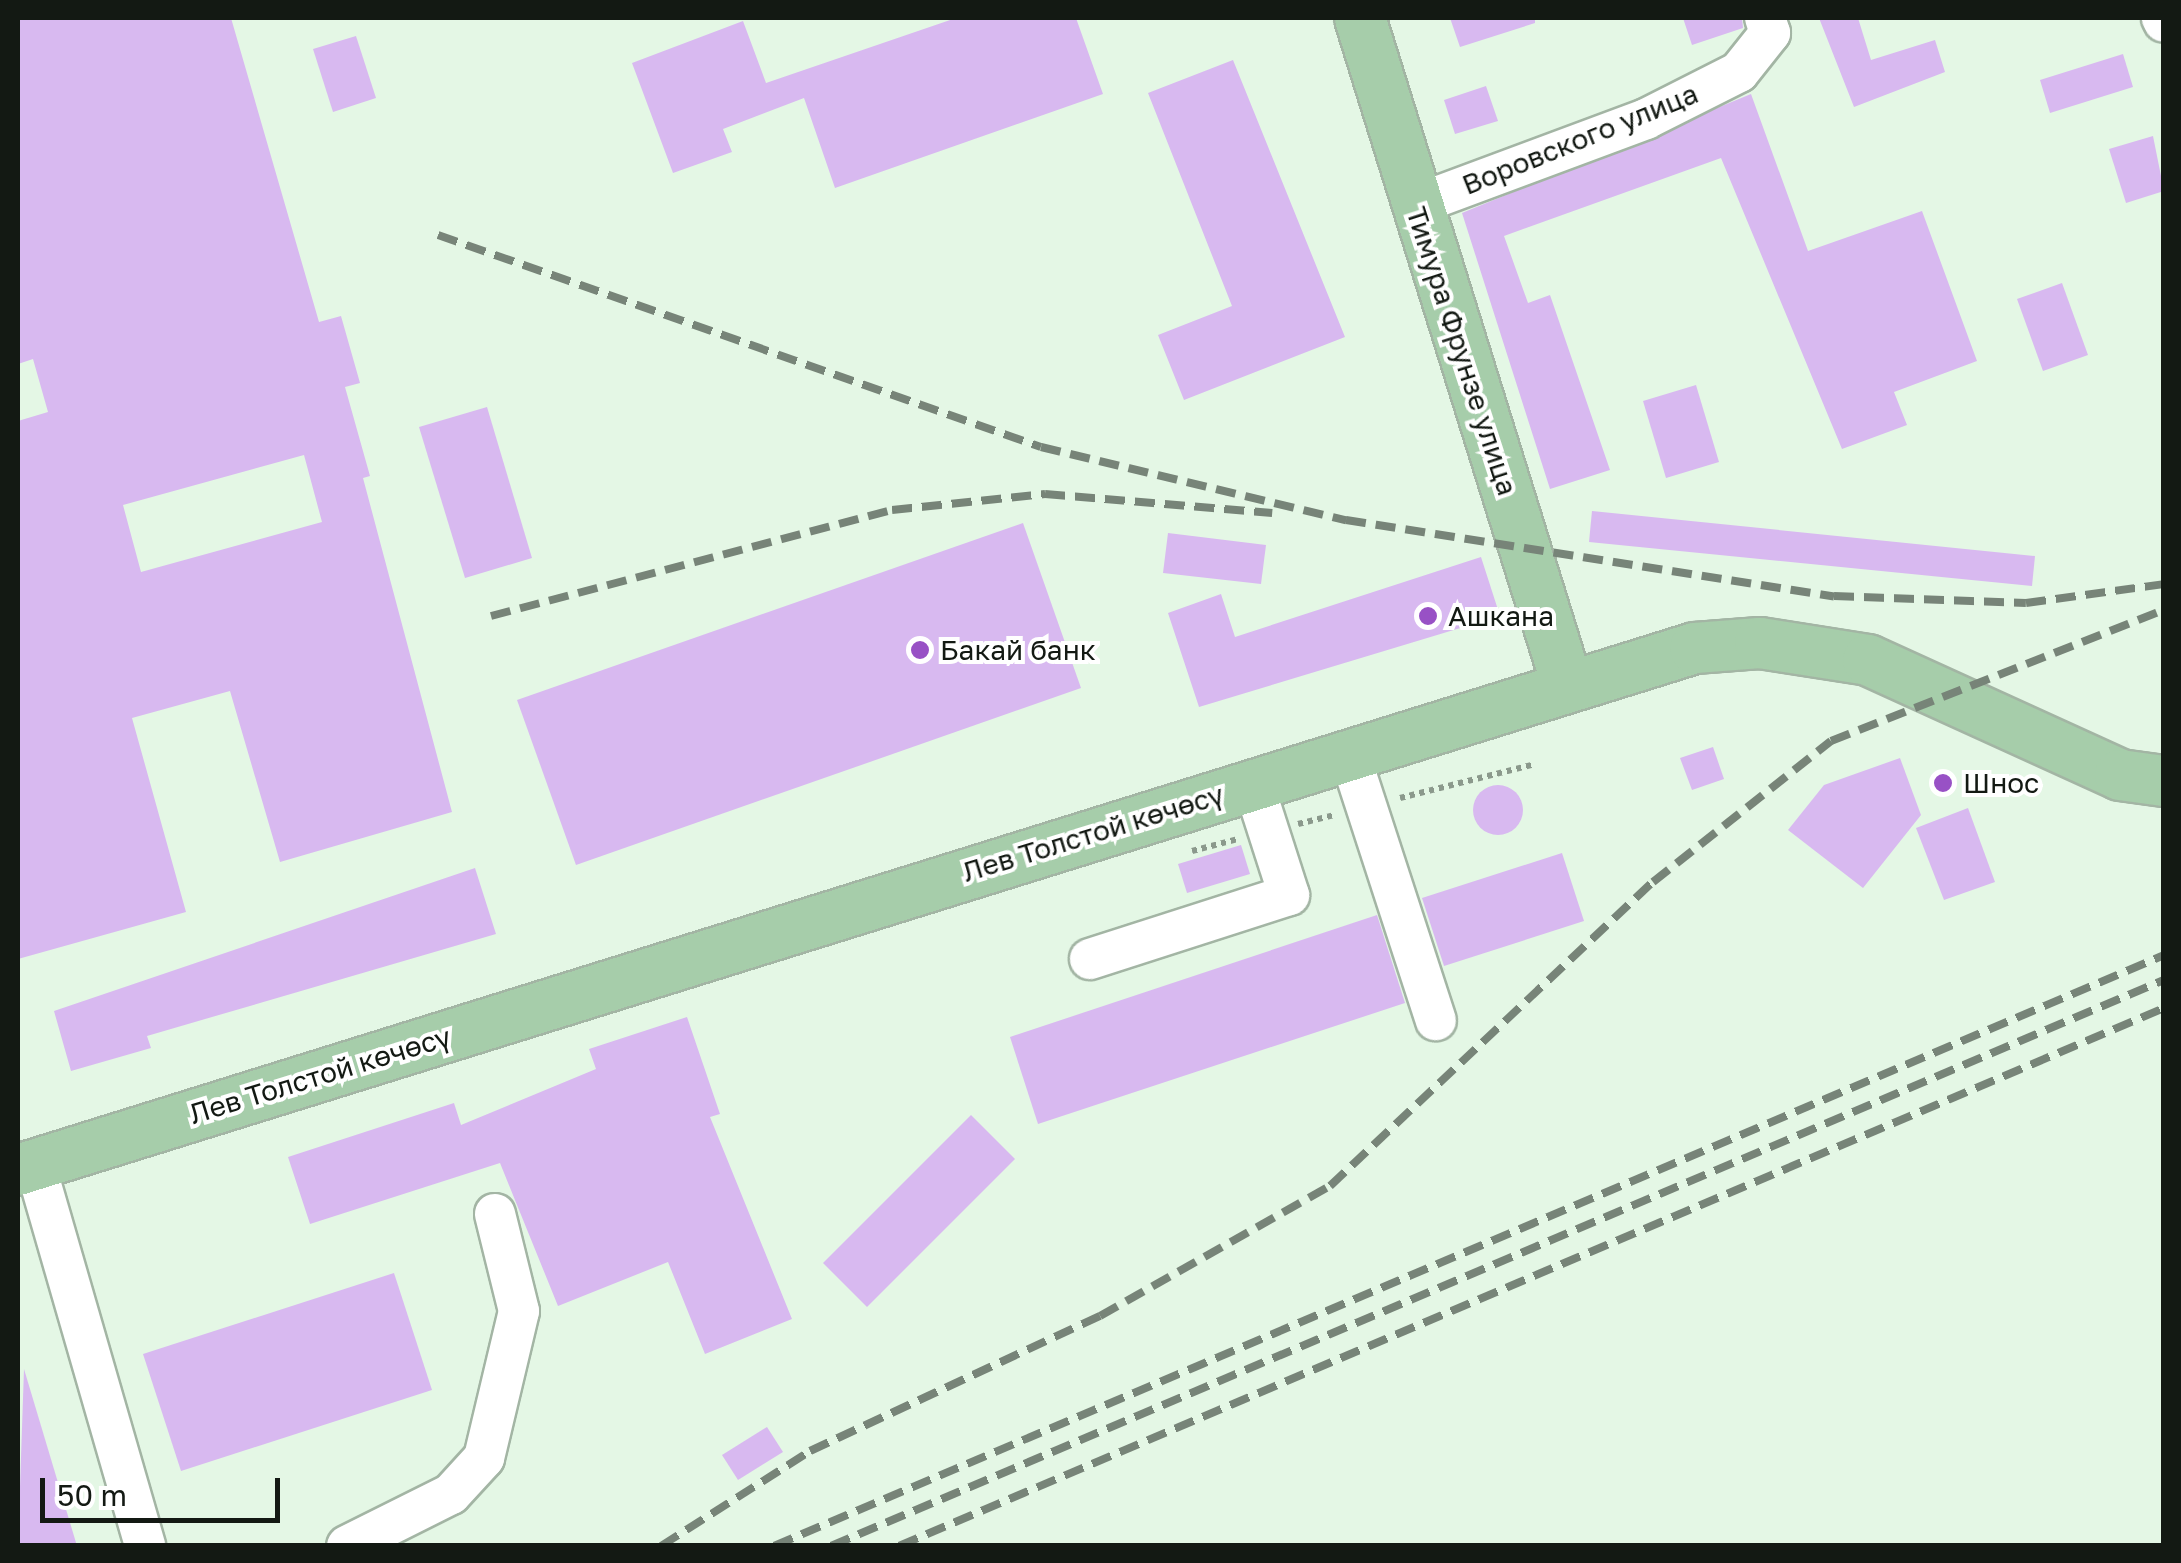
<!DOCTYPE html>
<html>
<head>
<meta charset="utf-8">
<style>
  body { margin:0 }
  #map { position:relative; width:2181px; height:1563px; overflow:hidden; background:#e4f7e5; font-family:"Golos Text",sans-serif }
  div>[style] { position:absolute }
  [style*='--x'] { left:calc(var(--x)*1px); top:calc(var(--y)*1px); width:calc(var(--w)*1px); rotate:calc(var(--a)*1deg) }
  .building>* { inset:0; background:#d8b9f0 }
  .round { border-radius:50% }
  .path>* { height:6px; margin-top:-3px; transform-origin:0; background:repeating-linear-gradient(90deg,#8b998c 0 5px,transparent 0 10px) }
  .roads { filter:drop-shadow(2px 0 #a3b5a4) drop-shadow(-2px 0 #a3b5a4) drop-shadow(0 2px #a3b5a4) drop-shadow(0 -2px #a3b5a4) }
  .minor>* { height:40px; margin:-20px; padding:0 20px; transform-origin:20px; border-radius:20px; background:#fff }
  .major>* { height:50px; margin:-25px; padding:0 25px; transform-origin:25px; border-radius:25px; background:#a6cdaa }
  .rail>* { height:8px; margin-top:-4px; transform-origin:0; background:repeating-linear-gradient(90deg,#778478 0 20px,transparent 0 30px) }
  .dots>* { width:28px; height:28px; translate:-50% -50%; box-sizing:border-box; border:5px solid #fff; border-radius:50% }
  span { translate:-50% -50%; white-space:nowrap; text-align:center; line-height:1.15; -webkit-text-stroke:8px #fff; paint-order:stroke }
  .street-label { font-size:28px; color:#131913 }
  .poi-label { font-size:28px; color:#131913 }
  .left { translate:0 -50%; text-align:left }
  .frame { position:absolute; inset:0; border:20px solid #131913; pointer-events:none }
  .scale { position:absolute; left:40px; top:1478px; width:240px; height:45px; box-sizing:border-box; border:5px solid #131913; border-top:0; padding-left:12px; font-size:30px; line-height:35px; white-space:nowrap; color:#131913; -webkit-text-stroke:8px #fff; paint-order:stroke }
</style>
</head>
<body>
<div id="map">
  <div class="building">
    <div style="clip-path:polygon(evenodd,18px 18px,231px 18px,319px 322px,341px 316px,360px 383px,345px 387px,370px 476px,363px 478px,452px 812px,280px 862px,230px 691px,132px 718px,186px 912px,18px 959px,18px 421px,48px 412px,33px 359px,18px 364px,18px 18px,304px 455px,322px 522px,141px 572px,123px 505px,304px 455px)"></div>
    <div style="clip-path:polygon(956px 18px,1076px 18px,1103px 94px,835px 188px,804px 98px,723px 129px,732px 152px,673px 173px,632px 63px,743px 21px,766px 83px)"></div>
    <div style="clip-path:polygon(1450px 18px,1535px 18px,1535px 23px,1460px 47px)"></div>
    <div style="clip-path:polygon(1683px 18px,1742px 18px,1743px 28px,1692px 45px)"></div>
    <div style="clip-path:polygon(1819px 18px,1858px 18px,1871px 60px,1935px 40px,1945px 72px,1854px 107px)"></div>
    <div style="clip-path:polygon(356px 36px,376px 98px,333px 112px,313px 49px)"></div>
    <div style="clip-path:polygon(2123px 54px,2133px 87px,2050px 113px,2040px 80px)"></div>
    <div style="clip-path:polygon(1233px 60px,1345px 337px,1184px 400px,1158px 335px,1232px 306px,1148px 93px)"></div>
    <div style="clip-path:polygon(1486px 86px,1498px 121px,1455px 134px,1444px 100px)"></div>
    <div style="clip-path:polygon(1751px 94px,1808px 251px,1922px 211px,1977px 361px,1894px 392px,1907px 425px,1842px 449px,1721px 158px,1504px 236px,1528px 303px,1550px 295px,1610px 470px,1550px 489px,1462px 213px)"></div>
    <div style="clip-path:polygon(2153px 136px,2164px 191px,2126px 203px,2109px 149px)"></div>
    <div style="clip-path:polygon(2062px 283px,2088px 355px,2043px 371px,2017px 299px)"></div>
    <div style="clip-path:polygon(1696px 385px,1719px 462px,1666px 478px,1643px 401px)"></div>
    <div style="clip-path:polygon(487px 407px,532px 558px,465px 578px,419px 427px)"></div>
    <div style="clip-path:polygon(1592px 511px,2035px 556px,2032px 586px,1589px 542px)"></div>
    <div style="clip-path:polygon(1023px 523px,1081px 688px,576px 865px,517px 700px)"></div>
    <div style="clip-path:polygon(1168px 533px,1266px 545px,1261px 584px,1163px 573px)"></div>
    <div style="clip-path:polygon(1481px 557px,1500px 616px,1199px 707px,1168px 613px,1221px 594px,1235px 637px)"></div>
    <div style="clip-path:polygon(1713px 747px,1724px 779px,1692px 790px,1680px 758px)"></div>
    <div style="clip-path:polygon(1900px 758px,1921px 815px,1863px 888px,1788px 830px,1824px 785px)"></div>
    <div class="round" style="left:1473px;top:785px;width:50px;height:50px"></div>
    <div style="clip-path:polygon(1968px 808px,1995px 882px,1944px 900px,1916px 828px)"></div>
    <div style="clip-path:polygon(1241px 845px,1250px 874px,1187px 893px,1178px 864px)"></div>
    <div style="clip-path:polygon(1562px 853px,1584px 921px,1444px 966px,1422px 898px)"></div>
    <div style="clip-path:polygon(475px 868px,496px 934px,147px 1036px,151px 1048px,71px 1071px,54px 1011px)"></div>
    <div style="clip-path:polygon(1377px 915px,1405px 1003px,1038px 1124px,1010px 1037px)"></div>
    <div style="clip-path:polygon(687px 1017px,720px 1114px,710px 1117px,792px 1319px,705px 1354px,668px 1262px,558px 1306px,500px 1163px,310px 1224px,288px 1157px,454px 1103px,461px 1125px,596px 1069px,589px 1049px)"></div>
    <div style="clip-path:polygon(971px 1115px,1015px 1159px,867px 1307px,823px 1263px)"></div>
    <div style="clip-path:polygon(394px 1273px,432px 1390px,181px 1471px,143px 1354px)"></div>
    <div style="clip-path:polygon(24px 1369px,77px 1546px,18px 1546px)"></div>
    <div style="clip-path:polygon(767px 1427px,783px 1452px,738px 1480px,722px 1455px)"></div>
  </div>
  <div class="path">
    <div style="--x:1400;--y:798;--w:139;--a:-14.1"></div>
    <div style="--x:1298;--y:824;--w:38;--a:-14"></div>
    <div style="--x:1192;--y:851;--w:48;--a:-14.6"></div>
  </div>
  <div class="roads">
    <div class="minor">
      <div style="--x:2162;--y:18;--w:4;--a:63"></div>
      <div style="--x:1415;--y:205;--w:246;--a:-20.4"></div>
      <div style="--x:1646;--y:119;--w:104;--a:-26.8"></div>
      <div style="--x:1739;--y:72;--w:50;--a:-51.5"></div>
      <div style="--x:1770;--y:33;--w:16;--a:-108"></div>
      <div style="--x:1349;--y:753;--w:281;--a:72"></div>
      <div style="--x:1090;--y:959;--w:209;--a:-17.8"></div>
      <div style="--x:1289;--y:895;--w:118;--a:-107.8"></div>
      <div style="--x:35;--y:1164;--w:398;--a:73.9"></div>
      <div style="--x:347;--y:1546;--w:116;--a:-26.6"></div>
      <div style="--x:451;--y:1494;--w:49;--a:-47.5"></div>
      <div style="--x:484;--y:1458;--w:151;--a:-76.6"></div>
      <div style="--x:519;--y:1311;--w:100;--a:-103.9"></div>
    </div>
    <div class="major">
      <div style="--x:1360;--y:18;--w:697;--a:72.73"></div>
      <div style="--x:18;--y:1170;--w:1756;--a:-17.29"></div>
      <div style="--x:1695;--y:648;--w:65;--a:-4.4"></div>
      <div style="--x:1760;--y:643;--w:109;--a:8.9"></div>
      <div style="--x:1868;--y:660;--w:277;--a:24.5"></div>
      <div style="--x:2120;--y:775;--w:44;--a:7.8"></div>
    </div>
  </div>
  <div class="rail">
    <div style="--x:438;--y:235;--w:639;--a:19.37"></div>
    <div style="--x:1041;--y:447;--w:314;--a:13.5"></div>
    <div style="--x:1346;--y:520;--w:494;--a:8.9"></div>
    <div style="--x:1834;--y:596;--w:192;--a:2.1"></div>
    <div style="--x:2026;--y:603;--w:139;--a:-7.8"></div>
    <div style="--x:491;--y:616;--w:415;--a:-14.8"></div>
    <div style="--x:892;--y:510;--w:154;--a:-6"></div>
    <div style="--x:1045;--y:494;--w:228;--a:4.8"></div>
    <div style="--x:661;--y:1546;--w:177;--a:-32.5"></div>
    <div style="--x:810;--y:1451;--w:320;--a:-25"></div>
    <div style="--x:1100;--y:1316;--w:264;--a:-29.5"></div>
    <div style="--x:1330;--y:1186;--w:444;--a:-43.3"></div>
    <div style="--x:1653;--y:882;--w:227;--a:-38.4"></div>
    <div style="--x:1831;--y:741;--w:358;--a:-21.5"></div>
    <div style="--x:774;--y:1546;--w:1510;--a:-23.03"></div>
    <div style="--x:831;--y:1546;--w:1448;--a:-23.01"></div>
    <div style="--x:899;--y:1546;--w:1375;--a:-23.04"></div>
  </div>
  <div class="dots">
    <div style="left:1428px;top:616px;background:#9851c5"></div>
    <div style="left:920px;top:650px;background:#9851c5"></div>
    <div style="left:1943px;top:783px;background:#9851c5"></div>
  </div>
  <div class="street-label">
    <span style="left:1580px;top:139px;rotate:-22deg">Воровского улица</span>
    <span style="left:1462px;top:351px;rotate:72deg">Тимура Фрунзе улица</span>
    <span style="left:1093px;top:833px;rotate:-17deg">Лев Толстой көчөсү</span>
    <span style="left:320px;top:1075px;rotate:-17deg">Лев Толстой көчөсү</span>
  </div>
  <div class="poi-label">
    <span class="left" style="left:1448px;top:616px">Ашкана</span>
    <span class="left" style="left:940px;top:650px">Бакай банк</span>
    <span class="left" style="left:1963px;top:783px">Шнос</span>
  </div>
  <div class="frame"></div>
  <div class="scale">50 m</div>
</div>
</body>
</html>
